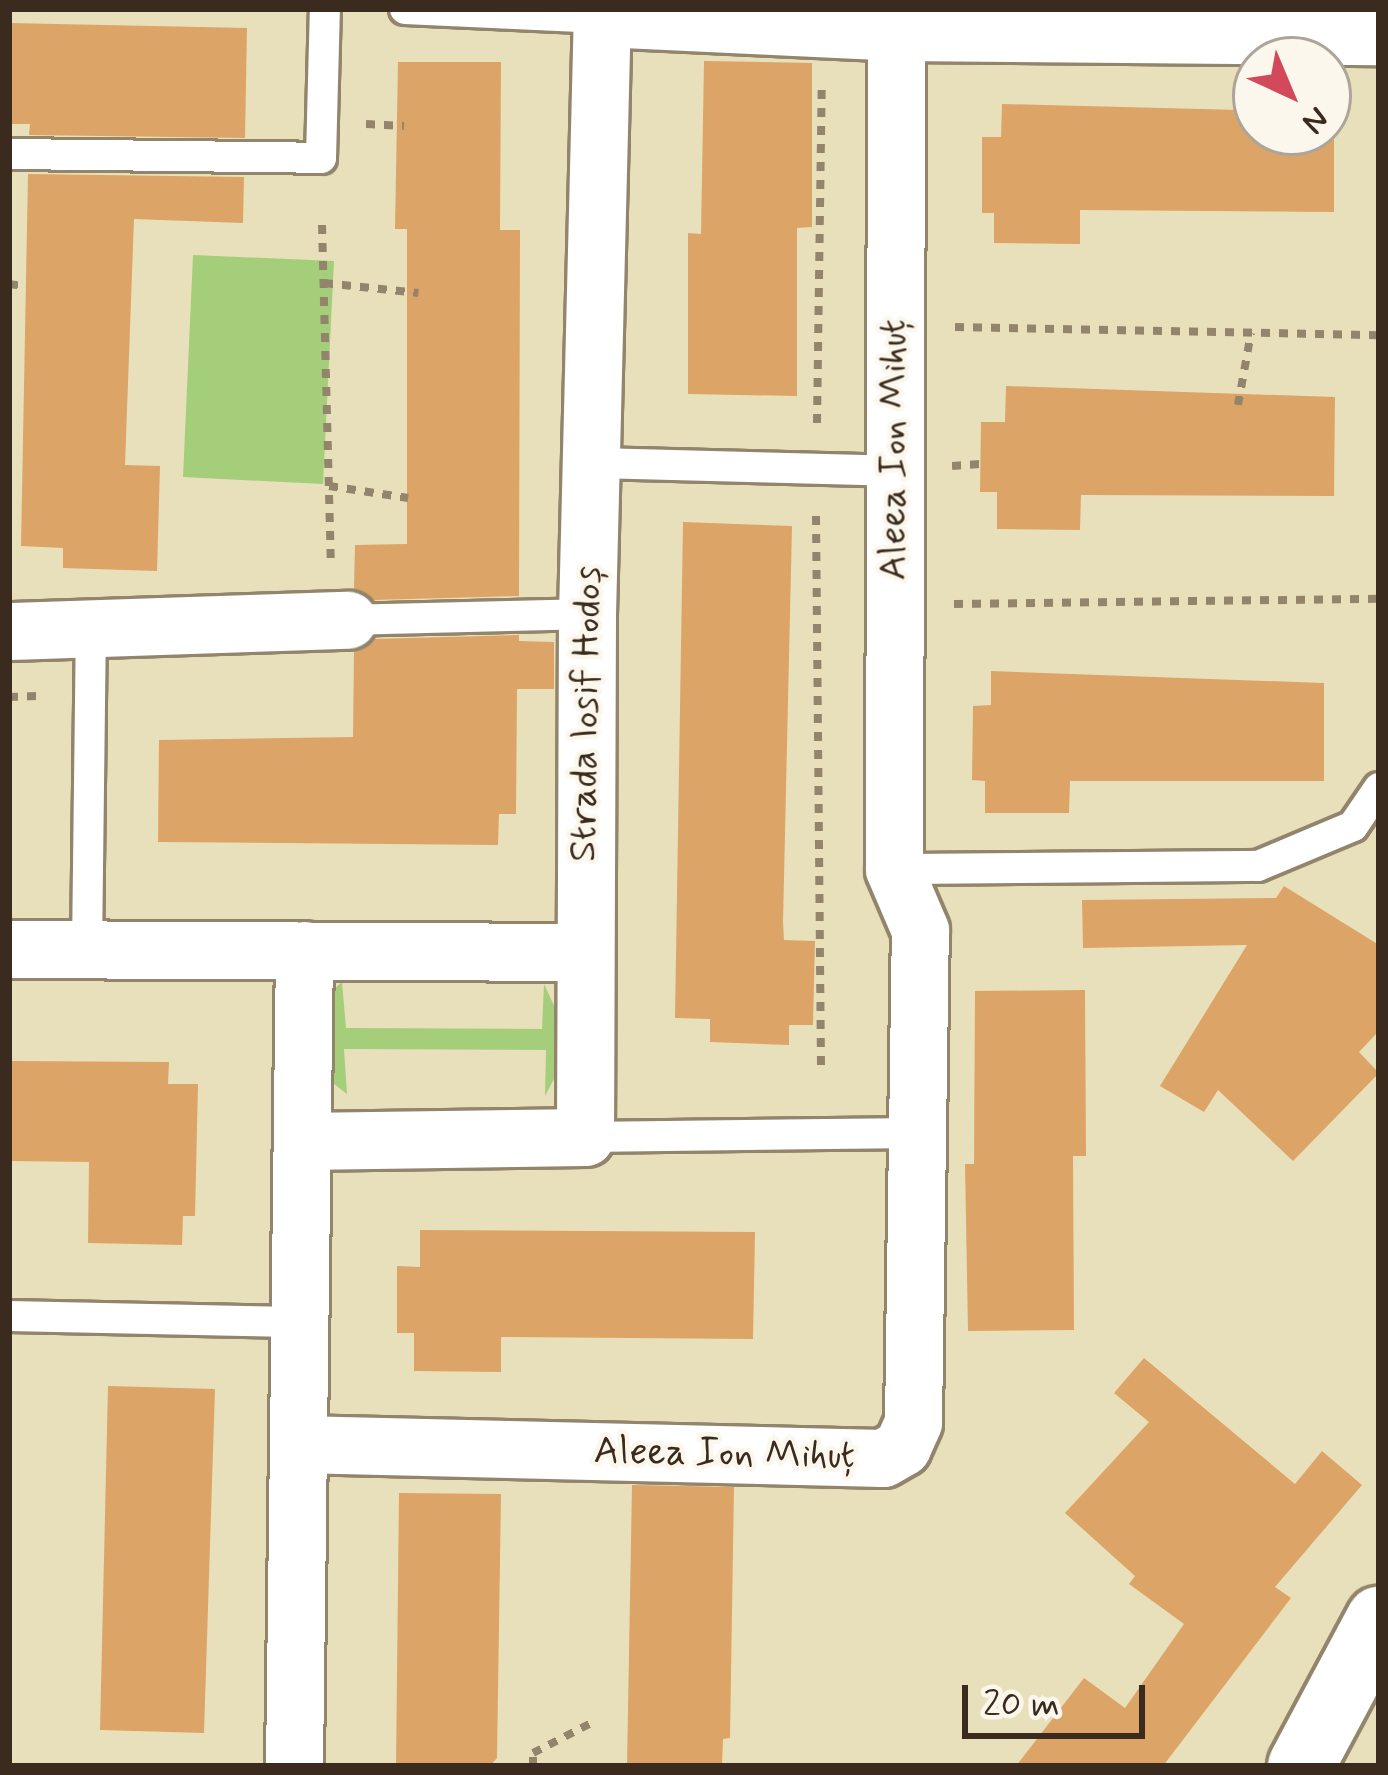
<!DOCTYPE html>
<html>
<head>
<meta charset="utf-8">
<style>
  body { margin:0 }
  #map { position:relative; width:1388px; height:1775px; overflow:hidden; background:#e8e0bb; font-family:Mynerve,sans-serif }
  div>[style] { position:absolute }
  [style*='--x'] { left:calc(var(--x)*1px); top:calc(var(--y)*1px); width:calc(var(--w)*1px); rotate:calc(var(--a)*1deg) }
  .green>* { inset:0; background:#a4ce7a }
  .building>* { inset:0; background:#dca467 }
  .path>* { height:8px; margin-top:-4px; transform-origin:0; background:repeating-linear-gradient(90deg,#92856c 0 9px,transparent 0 18px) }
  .roads { filter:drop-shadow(3px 0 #92856c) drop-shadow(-3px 0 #92856c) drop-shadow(0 3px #92856c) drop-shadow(0 -3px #92856c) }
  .lane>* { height:30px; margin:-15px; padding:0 15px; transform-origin:15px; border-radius:15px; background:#fff }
  .street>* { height:57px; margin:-28.5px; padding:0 28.5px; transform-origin:28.5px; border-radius:28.5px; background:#fff }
  .secondary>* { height:66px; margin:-33px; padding:0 33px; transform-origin:33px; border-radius:33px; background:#fff }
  span { translate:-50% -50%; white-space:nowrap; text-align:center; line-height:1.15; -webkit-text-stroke:9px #fbf7ec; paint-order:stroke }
  .street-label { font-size:39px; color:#3b2a1e }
  .frame { position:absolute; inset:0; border:12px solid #3b2a1e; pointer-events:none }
  .north { position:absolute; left:1232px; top:36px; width:120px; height:120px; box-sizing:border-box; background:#fbf7ec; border:3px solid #aea59a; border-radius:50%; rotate:136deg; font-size:33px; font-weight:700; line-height:48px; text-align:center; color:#3b2a1e }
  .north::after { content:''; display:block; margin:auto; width:42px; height:54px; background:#d1495b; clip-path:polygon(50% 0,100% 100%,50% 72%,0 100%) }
  .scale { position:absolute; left:962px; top:1685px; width:183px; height:54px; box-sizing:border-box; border:6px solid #3b2a1e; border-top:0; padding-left:15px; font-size:36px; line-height:42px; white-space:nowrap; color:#3b2a1e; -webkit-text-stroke:9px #fbf7ec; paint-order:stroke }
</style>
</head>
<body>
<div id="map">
  <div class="green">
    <div style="clip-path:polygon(193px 255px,334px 261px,323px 484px,183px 477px)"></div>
    <div style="clip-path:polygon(342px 982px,346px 1028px,542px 1029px,544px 984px,558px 1014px,556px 1075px,545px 1096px,546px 1050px,344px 1049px,347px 1094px,329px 1080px,325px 997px)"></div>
  </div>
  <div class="building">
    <div style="clip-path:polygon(9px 23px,247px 28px,245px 138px,29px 135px,30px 124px,9px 124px)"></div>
    <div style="clip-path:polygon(704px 61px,812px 63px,812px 227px,797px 228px,797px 396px,688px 394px,688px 233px,701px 234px)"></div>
    <div style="clip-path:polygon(398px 62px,501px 62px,500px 230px,520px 230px,519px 596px,373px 600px,354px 589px,355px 545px,407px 544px,407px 229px,395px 229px)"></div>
    <div style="clip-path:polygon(1002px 104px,1240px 110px,1256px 112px,1256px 132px,1328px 132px,1334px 112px,1334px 212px,1080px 210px,1080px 244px,994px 243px,994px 213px,982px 213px,982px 137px,1001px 137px)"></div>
    <div style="clip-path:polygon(28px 174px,244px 177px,243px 223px,134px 219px,125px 465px,160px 466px,157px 571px,63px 568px,63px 548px,21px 546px)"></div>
    <div style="clip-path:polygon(1006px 386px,1335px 397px,1334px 496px,1081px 495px,1080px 530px,997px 529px,997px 492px,980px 492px,981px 422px,1005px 422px)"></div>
    <div style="clip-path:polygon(683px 522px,792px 526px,783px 922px,784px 940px,815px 941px,813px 1025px,789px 1025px,789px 1045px,710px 1042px,710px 1019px,675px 1018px)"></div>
    <div style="clip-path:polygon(519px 635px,519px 641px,554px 642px,554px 689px,517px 689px,516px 814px,499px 814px,498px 845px,158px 842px,159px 740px,353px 737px,354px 652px,374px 639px)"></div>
    <div style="clip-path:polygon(991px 671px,1324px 683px,1324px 781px,1070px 781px,1069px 813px,985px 813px,985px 781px,972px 780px,973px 706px,991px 705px)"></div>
    <div style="clip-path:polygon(1284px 886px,1379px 945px,1379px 1031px,1359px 1052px,1379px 1073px,1293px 1161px,1218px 1090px,1204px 1112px,1160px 1086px,1247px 945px,1083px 948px,1082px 900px,1276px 898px)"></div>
    <div style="clip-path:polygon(1085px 990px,1086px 1156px,1073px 1156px,1074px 1330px,968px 1331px,965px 1164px,974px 1164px,975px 991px)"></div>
    <div style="clip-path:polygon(9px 1061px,169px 1062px,168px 1084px,198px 1084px,195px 1216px,183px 1216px,182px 1245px,88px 1243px,89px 1162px,9px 1161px)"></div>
    <div style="clip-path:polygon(420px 1230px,755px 1232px,753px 1339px,501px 1337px,501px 1372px,414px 1371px,414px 1333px,397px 1333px,397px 1266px,420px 1267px)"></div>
    <div style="clip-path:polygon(1144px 1358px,1295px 1484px,1322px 1451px,1362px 1485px,1275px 1587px,1291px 1598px,1163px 1766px,1016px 1766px,1084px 1678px,1125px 1708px,1184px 1624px,1129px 1584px,1135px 1576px,1065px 1513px,1149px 1422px,1114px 1393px)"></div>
    <div style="clip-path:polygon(108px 1386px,215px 1389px,204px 1733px,100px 1730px)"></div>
    <div style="clip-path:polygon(632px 1485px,734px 1487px,730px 1738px,723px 1739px,722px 1766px,627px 1766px)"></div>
    <div style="clip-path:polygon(399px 1493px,501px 1494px,497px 1758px,490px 1766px,396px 1766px)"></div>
  </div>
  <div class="path">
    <div style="--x:366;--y:124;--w:38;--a:3"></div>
    <div style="--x:322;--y:225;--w:341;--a:88.5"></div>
    <div style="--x:324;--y:283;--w:95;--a:6.1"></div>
    <div style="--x:9;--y:284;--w:15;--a:8"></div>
    <div style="--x:955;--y:327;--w:424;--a:1.1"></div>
    <div style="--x:1238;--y:405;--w:73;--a:-79.8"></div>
    <div style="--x:817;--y:423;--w:339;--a:-89.2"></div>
    <div style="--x:952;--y:466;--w:28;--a:-4"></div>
    <div style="--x:329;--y:486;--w:80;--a:8.6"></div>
    <div style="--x:816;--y:516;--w:549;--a:89.48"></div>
    <div style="--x:954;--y:604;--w:425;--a:-0.7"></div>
    <div style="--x:9;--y:697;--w:35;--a:-2"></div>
    <div style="--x:533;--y:1766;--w:13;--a:-90"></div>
    <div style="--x:533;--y:1753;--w:65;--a:-27.3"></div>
  </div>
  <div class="roads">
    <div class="lane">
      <div style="--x:405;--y:9;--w:197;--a:2.6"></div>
      <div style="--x:9;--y:154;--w:312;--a:0.7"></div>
      <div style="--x:321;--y:158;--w:149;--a:-88.5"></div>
      <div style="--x:592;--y:463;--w:304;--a:1.5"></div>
      <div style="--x:348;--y:620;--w:239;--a:-1.4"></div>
      <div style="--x:894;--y:869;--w:364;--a:-0.5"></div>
      <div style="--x:1258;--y:866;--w:103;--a:-22.8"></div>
      <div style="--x:1353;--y:826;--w:46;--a:-55.6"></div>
      <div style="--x:87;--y:949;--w:319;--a:-89.3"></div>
      <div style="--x:585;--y:1137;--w:333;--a:-0.7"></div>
      <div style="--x:9;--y:1316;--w:291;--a:1.2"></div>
    </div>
    <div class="street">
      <div style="--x:602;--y:18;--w:294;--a:2.7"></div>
      <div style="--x:896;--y:32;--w:483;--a:0.5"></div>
      <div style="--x:9;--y:631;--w:339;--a:-1.9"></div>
      <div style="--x:9;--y:949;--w:576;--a:0.3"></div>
      <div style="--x:302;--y:1141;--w:283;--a:-0.8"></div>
      <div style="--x:585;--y:1137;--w:523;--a:-89.78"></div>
      <div style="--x:587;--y:614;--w:605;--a:-88.58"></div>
      <div style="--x:298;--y:1444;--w:585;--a:1.37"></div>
      <div style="--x:883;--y:1458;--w:22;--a:-30"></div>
      <div style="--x:902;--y:1447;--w:27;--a:-66"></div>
      <div style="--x:913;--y:1422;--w:492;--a:-89.2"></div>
      <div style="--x:920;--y:930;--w:66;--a:-113.1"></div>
      <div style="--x:894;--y:869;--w:837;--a:-89.86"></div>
      <div style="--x:294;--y:1766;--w:816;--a:-89.3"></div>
    </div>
    <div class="secondary">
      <div style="--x:1301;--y:1766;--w:166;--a:-61.9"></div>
    </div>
  </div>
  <div class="street-label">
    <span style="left:895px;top:450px;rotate:-90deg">Aleea Ion Mihuț</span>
    <span style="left:587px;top:714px;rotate:-89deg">Strada Iosif Hodoș</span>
    <span style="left:724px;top:1455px;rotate:1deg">Aleea Ion Mihuț</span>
  </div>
  <div class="frame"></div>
  <div class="north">N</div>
  <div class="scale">20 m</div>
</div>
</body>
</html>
